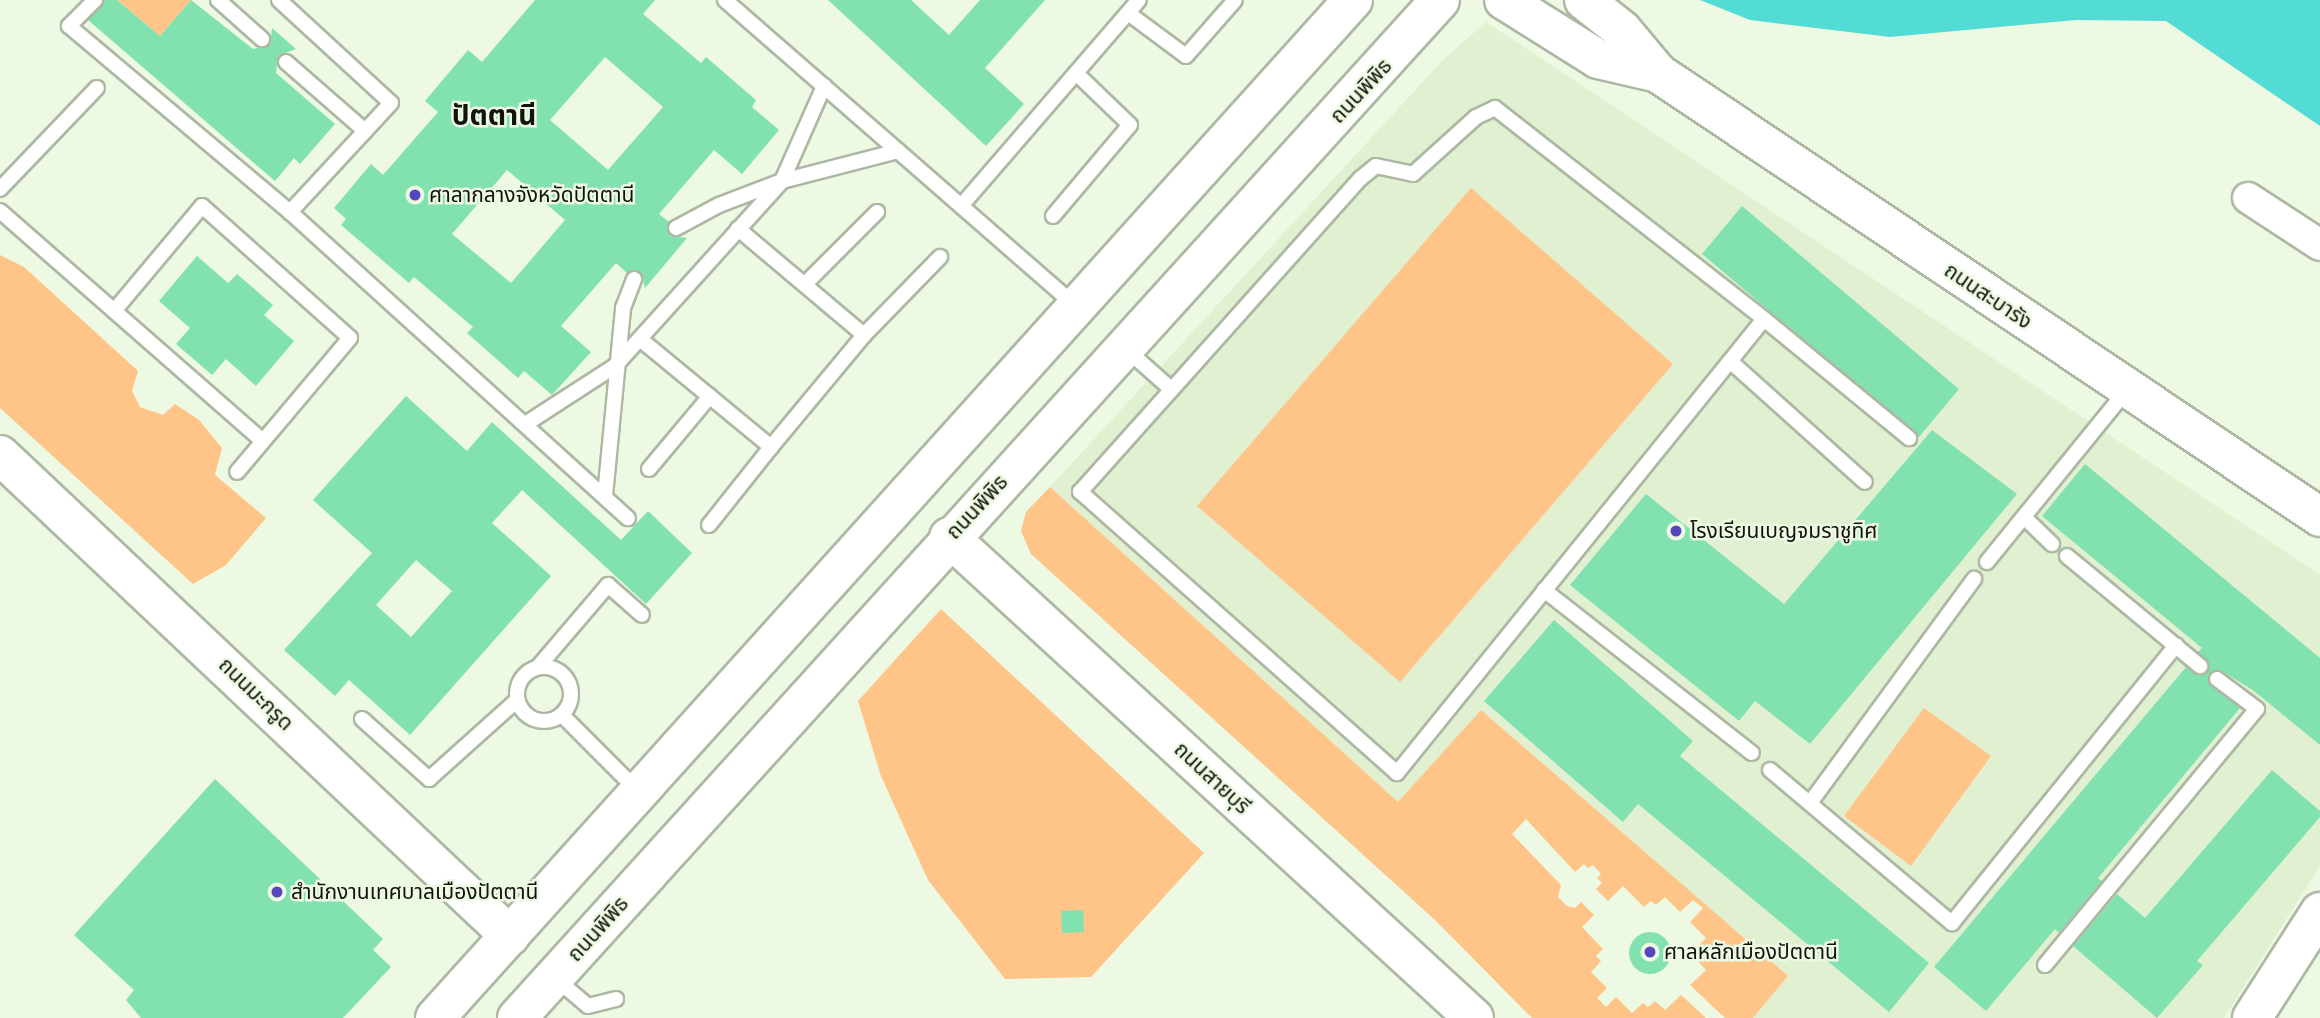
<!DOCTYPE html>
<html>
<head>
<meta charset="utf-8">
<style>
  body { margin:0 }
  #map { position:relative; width:2320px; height:1018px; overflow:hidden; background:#edf9e2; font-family:"Space Grotesk","Noto Sans Thai",sans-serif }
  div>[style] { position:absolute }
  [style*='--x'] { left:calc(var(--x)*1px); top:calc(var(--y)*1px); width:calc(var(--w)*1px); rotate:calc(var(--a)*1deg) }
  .built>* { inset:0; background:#e1f0d1 }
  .green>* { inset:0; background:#fec488 }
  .water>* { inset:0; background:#53dbd5 }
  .building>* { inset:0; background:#81e2b0 }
  .round { border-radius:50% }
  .roads { filter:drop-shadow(2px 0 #adb8a2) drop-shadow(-2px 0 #adb8a2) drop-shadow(0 2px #adb8a2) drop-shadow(0 -2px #adb8a2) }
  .lane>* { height:14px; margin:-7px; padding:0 7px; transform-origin:7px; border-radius:7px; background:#fff }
  .lane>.ring { margin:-7px; padding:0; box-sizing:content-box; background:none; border:14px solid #fff; border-radius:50% }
  .street>* { height:30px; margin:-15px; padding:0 15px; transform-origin:15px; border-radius:15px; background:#fff }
  .secondary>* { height:38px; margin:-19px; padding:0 19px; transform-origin:19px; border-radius:19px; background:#fff }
  .primary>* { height:38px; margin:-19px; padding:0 19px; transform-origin:19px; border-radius:19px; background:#fff }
  .dots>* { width:19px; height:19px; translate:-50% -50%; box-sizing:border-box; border:4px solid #edf9e2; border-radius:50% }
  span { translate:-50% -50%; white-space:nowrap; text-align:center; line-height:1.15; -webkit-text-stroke:5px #edf9e2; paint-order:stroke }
  .street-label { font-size:21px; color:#10140c }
  .poi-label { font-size:21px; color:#10140c }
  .left { translate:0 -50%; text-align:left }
  .district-label { font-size:28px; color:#10140c; font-weight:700 }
</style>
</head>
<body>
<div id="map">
  <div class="built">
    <div style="clip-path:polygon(1486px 22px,2320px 575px,2320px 866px,2224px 1018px,1753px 1018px,1788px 976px,1481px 710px,1399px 803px,1050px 487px,1442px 61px)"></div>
  </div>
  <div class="green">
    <div style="clip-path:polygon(117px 0,191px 0,160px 36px)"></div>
    <div style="clip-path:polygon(1471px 188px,1673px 364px,1400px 682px,1197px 506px)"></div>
    <div style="clip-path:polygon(0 255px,24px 267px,138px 371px,132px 391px,140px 407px,163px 415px,175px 404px,199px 420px,222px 448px,215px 475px,266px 518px,226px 565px,193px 584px,0 408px)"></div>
    <div style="clip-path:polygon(1050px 487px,1398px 802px,1481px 710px,1788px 976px,1753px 1018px,1725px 1018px,1690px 985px,1706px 970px,1696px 959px,1703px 952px,1697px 947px,1706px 938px,1690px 922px,1703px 908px,1693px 900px,1680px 912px,1665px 897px,1656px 905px,1651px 901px,1644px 907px,1623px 886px,1608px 901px,1596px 889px,1602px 883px,1597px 878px,1601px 874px,1593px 865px,1588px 868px,1584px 864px,1575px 872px,1526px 819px,1512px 834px,1561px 885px,1558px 897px,1567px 906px,1575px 908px,1581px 902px,1594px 915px,1582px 927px,1603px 949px,1596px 956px,1601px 961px,1591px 972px,1607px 988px,1597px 998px,1606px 1007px,1616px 997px,1632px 1013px,1643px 1003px,1648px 1007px,1655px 1001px,1665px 1010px,1681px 995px,1706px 1018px,1532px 1018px,1434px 919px,1031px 554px,1021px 531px,1026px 512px)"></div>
    <div style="clip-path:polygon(941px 609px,1204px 853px,1091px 977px,1005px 979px,928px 880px,881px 776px,858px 701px)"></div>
    <div style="clip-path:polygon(1924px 708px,1991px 756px,1911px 866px,1844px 816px)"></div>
  </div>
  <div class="water">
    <div style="clip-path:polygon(1700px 0,2320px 0,2320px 126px,2166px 21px,2076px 20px,1890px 37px,1750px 20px)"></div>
  </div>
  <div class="building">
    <div style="clip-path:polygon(104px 0,117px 0,160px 36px,191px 0,253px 49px,270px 45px,272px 28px,296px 49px,278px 56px,276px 73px,335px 124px,300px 164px,294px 158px,275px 181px,88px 20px)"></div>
    <div style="clip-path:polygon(evenodd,535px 0,655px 0,643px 14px,701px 63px,706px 57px,756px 100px,752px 107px,779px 130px,742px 174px,714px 150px,659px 214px,669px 222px,670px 236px,687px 238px,645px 288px,641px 272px,627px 273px,616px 263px,561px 326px,591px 352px,552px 395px,524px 371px,518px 378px,467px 333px,473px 327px,414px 277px,409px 283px,341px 225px,346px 219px,334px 208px,371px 164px,383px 175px,438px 112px,425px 101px,468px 50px,482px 62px,535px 0,605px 57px,663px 107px,608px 170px,550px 120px,605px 57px,535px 0,507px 170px,565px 220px,511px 283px,452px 234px,507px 170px)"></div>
    <div style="clip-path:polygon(828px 0,911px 0,949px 35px,980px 0,1045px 0,985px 68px,1024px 104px,986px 146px)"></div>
    <div style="clip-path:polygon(1742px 206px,1959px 389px,1919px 437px,1702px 254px)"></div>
    <div style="clip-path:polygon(197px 256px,228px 283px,237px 274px,273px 305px,264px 315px,294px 341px,256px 386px,226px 359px,212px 375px,176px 344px,190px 328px,159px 301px)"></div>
    <div style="clip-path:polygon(evenodd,406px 396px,467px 451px,492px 422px,621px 540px,648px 511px,692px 553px,646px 604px,522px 490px,492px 523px,551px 576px,410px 735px,349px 680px,335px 696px,284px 650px,372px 553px,313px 500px,406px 396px,416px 560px,452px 591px,411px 637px,376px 605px,416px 560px)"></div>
    <div style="clip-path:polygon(1932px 430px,2017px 494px,1810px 744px,1755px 701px,1739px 721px,1570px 585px,1646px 494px,1784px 604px)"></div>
    <div style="clip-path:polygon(2085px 464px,2320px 658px,2320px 745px,2254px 691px,2222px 671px,2210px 673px,2211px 686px,2240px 708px,2098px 878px,2102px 881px,2059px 933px,2055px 929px,1986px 1011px,1934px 967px,2186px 667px,2199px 676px,2209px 668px,2198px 652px,2202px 648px,2042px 516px)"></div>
    <div style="clip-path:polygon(1554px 620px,1693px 741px,1680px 756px,1929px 963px,1889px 1012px,1638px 804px,1623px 822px,1484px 701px)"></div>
    <div style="clip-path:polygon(2272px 770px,2320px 811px,2320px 817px,2197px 961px,2203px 965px,2157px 1018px,2073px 946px,2117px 894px,2145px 918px)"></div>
    <div style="clip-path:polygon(215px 779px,383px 939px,373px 950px,391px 967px,343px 1018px,141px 1018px,126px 1000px,134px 990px,74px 935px)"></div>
    <div style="clip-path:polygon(1083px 910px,1084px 932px,1062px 933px,1061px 911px)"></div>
    <div class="round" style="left:1629px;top:932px;width:42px;height:42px"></div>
  </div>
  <div class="roads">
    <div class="lane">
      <div style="--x:95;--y:0;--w:37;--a:135"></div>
      <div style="--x:69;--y:26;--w:289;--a:40.1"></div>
      <div style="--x:290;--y:212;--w:456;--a:42.2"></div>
      <div style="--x:218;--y:0;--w:59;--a:41.6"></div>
      <div style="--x:279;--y:0;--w:152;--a:42.6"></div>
      <div style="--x:391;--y:103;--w:149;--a:132.8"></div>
      <div style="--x:725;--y:0;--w:464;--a:41.1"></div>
      <div style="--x:1128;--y:13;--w:72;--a:36.6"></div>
      <div style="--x:1186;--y:56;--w:74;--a:-48.8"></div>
      <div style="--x:286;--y:62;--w:105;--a:41.1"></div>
      <div style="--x:0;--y:189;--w:140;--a:-46.2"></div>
      <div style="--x:961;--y:206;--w:272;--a:-49.2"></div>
      <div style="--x:0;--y:211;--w:349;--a:41.2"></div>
      <div style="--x:1053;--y:216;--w:119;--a:-49.8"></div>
      <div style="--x:1130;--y:125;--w:75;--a:-136.1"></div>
      <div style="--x:676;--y:228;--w:49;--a:-28.1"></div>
      <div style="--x:719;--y:205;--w:67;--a:-20.9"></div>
      <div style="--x:782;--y:181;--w:120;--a:-14.5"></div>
      <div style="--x:805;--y:284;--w:102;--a:-45"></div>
      <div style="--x:114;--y:311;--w:137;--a:-50"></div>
      <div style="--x:202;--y:206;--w:198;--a:41.7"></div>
      <div style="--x:350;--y:338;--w:175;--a:130.1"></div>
      <div style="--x:1764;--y:319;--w:584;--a:128.95"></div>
      <div style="--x:1397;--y:773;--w:424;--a:-138.4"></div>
      <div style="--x:1080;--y:492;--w:421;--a:-48.2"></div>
      <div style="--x:1361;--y:178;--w:19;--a:-39"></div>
      <div style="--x:1376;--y:166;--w:38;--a:12"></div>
      <div style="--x:1413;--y:174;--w:85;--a:-42.1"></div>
      <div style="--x:1476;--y:117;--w:21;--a:-25"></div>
      <div style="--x:1495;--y:108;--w:342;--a:38.1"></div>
      <div style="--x:1764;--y:319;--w:188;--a:39.4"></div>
      <div style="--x:864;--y:335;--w:109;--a:-45.7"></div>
      <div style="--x:640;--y:339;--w:170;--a:39.5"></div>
      <div style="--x:771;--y:447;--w:146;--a:-50.3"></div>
      <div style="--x:864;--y:335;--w:165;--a:-139.9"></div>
      <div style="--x:1126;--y:349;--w:59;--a:41.6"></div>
      <div style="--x:1730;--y:361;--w:181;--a:41.9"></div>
      <div style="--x:527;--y:423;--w:105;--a:-32.9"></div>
      <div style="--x:615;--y:366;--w:249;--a:-47.9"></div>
      <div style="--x:782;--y:181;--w:104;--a:-66.1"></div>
      <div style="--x:649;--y:469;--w:95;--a:-50.1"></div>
      <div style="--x:605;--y:496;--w:189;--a:-84.5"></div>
      <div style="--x:623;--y:308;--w:31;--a:-69"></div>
      <div style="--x:2024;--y:517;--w:39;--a:44"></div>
      <div style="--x:709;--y:525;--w:100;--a:-51.5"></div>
      <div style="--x:2067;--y:556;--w:173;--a:39.6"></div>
      <div style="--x:1987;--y:562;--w:222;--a:-50.9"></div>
      <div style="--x:1544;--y:590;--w:264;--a:38.1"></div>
      <div style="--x:538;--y:667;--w:108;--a:-49.5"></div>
      <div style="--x:608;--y:585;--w:45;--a:41.4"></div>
      <div class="ring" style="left:517px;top:667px;width:40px;height:40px"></div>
      <div style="--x:562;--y:715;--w:106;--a:45"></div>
      <div style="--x:362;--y:719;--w:90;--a:41.8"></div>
      <div style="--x:429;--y:779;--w:118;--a:-41.9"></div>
      <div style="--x:1770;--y:770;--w:238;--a:40.1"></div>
      <div style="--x:1952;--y:923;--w:357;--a:-51.1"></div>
      <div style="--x:1810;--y:803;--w:278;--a:-53.8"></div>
      <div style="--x:2045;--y:965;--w:332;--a:-50.4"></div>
      <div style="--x:2257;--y:709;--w:50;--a:-143.1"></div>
      <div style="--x:555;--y:978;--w:43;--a:40.3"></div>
      <div style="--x:588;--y:1006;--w:29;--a:-14"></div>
    </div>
    <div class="street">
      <div style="--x:2248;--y:198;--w:86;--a:33.1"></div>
    </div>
    <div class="secondary">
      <div style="--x:1504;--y:0;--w:111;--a:32.1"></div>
      <div style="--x:1598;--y:59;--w:62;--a:13.1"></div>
      <div style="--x:1584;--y:0;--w:48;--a:38.3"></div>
      <div style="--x:1622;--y:30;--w:56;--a:50.1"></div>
      <div style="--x:1658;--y:73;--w:797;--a:33.85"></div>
      <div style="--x:0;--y:455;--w:701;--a:43.32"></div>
      <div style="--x:949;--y:537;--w:712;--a:42.5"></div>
      <div style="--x:2252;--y:1018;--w:126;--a:-57.3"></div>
    </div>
    <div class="primary">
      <div style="--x:435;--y:1018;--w:1371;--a:-47.96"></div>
      <div style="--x:517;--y:1018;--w:1374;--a:-47.8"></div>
    </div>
  </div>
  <div class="dots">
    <div style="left:415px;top:195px;background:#5747bf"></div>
    <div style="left:1676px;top:531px;background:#5747bf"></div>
    <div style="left:277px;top:892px;background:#5747bf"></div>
    <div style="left:1650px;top:952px;background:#5747bf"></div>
  </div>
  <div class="street-label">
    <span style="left:1361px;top:91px;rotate:-47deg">ถนนพิพิธ</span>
    <span style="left:1988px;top:296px;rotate:34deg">ถนนสะบารัง</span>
    <span style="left:977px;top:507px;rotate:-47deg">ถนนพิพิธ</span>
    <span style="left:256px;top:694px;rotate:44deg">ถนนมะกรูด</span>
    <span style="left:1212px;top:778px;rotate:43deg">ถนนสายบุรี</span>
    <span style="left:598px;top:929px;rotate:-48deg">ถนนพิพิธ</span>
  </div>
  <div class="poi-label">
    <span class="left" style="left:429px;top:195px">ศาลากลางจังหวัดปัตตานี</span>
    <span class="left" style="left:1690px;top:531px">โรงเรียนเบญจมราชูทิศ</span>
    <span class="left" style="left:291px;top:892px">สำนักงานเทศบาลเมืองปัตตานี</span>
    <span class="left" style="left:1664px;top:952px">ศาลหลักเมืองปัตตานี</span>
  </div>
  <div class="district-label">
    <span style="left:494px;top:115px">ปัตตานี</span>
  </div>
</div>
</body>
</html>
